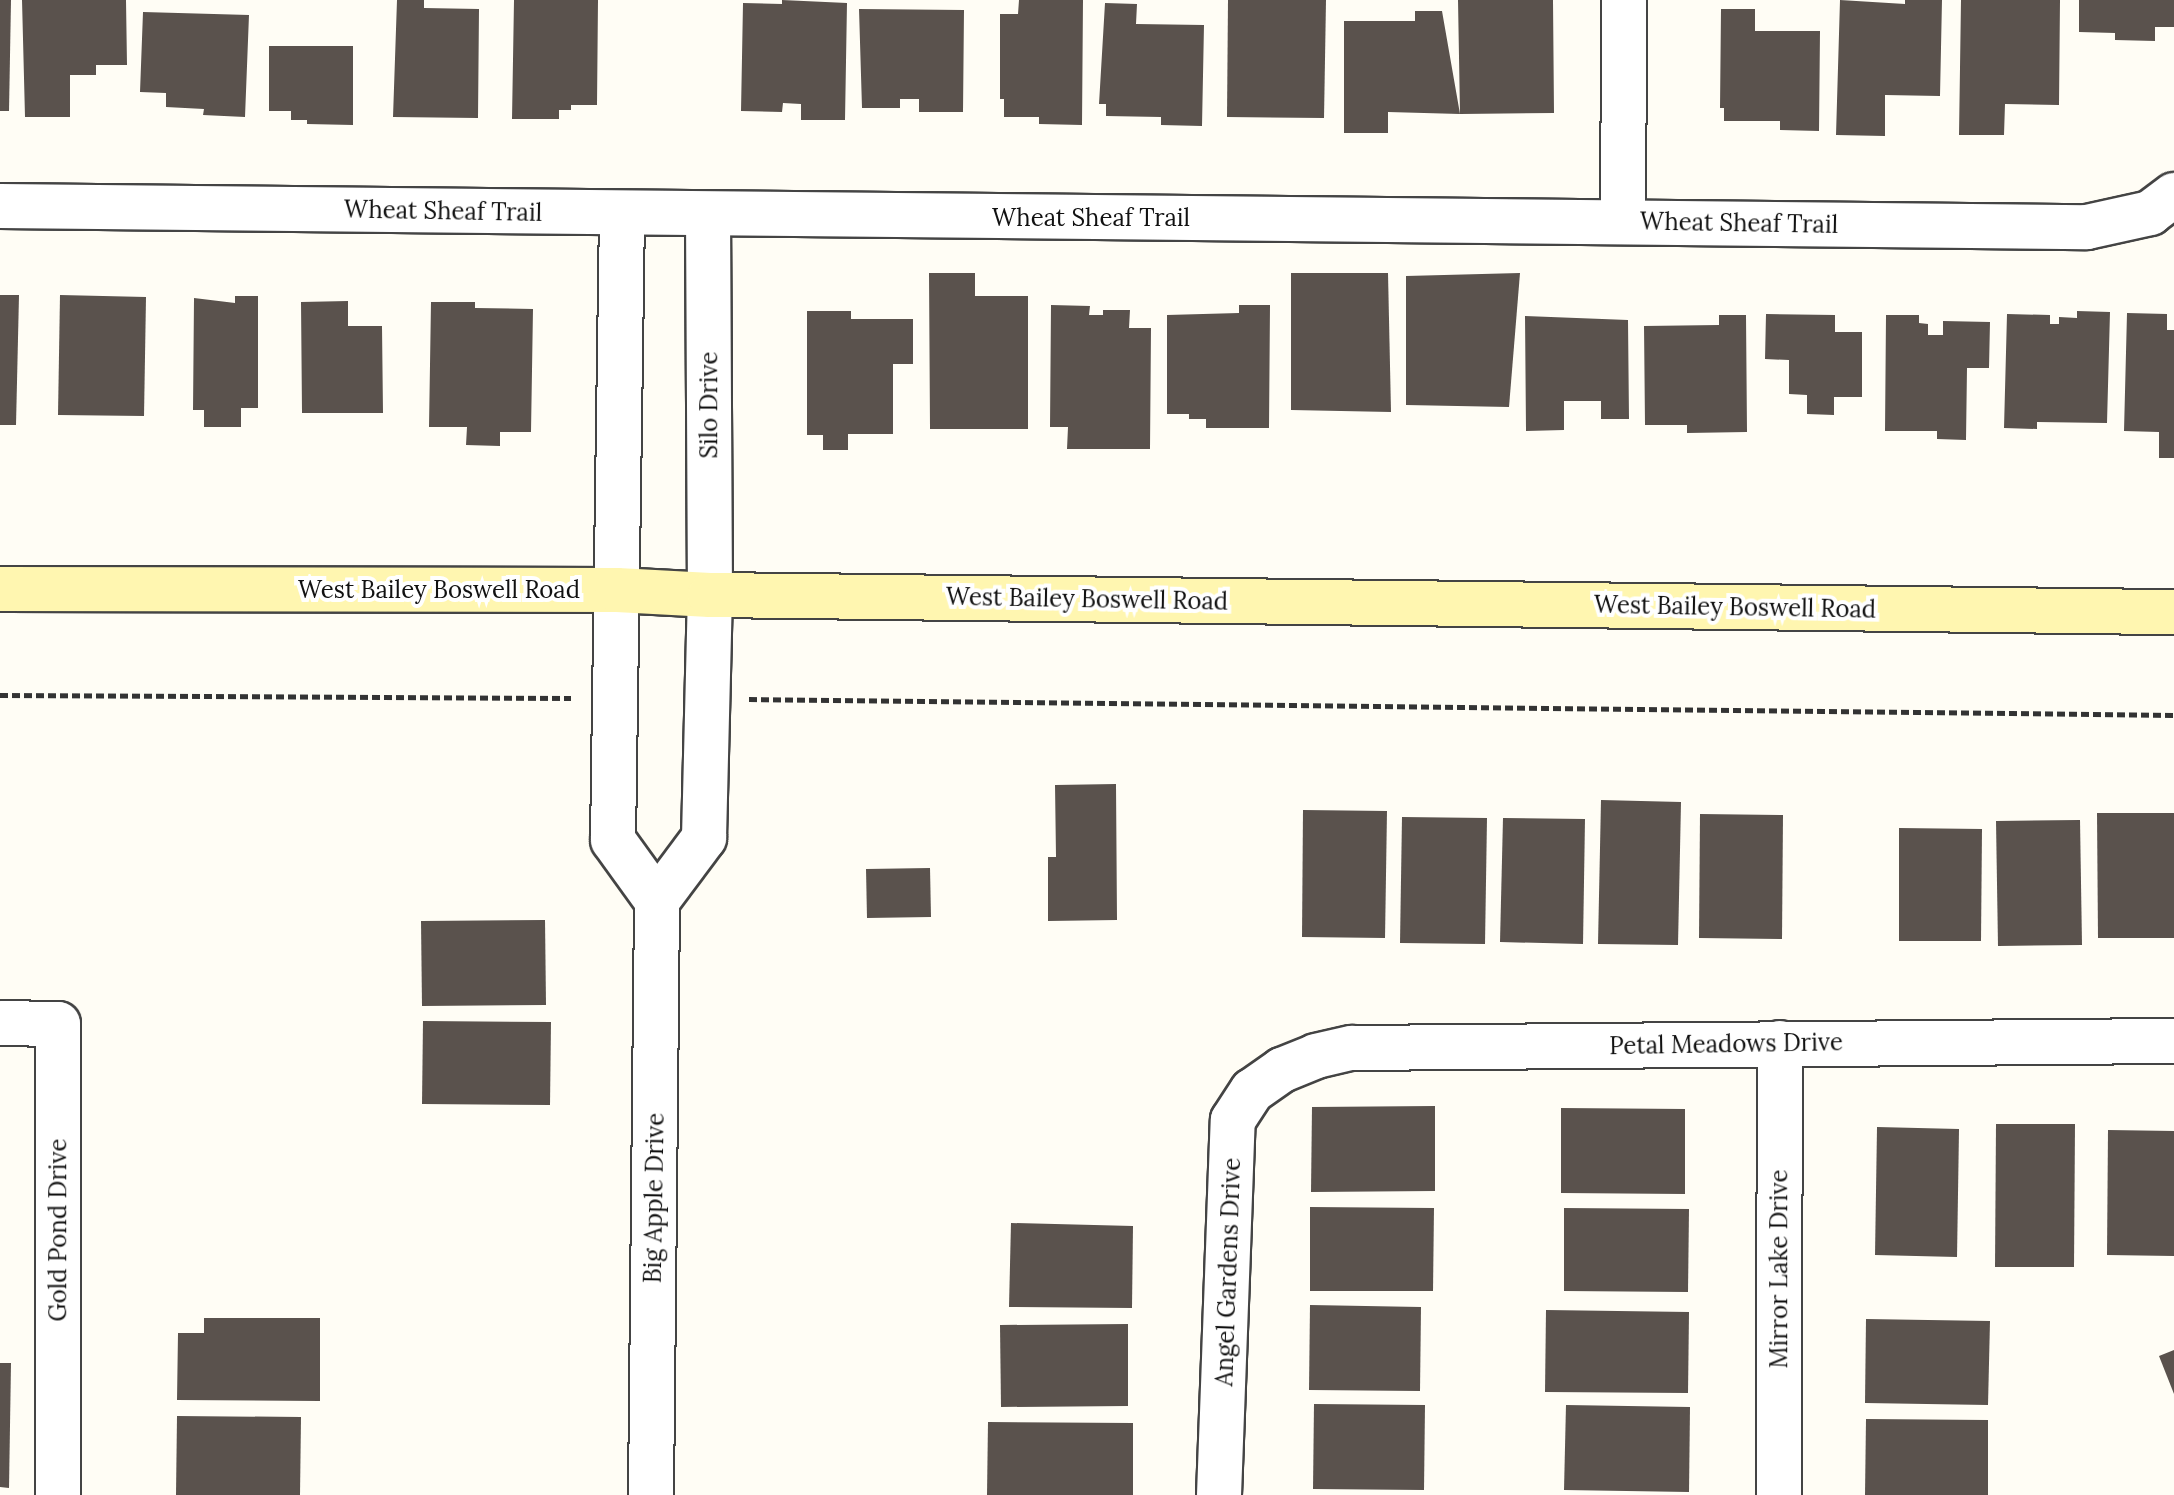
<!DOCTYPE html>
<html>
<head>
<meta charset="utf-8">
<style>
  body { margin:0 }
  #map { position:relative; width:2174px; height:1495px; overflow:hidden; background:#fffdf5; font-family:Lora,serif }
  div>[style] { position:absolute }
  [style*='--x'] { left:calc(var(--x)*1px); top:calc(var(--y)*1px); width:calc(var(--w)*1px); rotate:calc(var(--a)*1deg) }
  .building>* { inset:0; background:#5a524d }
  .path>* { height:5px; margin-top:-2.5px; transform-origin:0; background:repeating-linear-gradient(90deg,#333 0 8px,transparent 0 12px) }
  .roads { filter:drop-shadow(2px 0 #444) drop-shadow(-2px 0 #444) drop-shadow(0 2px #444) drop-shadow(0 -2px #444) }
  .street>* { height:44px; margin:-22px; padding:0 22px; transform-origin:22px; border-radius:22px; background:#fff }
  .secondary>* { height:44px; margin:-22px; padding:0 22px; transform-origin:22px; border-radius:22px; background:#fff6b0 }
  span { translate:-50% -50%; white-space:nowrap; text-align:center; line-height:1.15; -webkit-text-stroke:8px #fff; paint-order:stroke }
  .street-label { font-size:24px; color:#111 }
</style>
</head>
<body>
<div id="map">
  <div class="building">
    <div style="clip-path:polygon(0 0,11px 0,9px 111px,0 111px)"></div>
    <div style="clip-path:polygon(22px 0,126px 0,127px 65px,96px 65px,96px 75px,70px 75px,70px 117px,25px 117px)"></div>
    <div style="clip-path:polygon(397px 0,424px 0,424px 8px,479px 9px,478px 118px,393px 117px)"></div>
    <div style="clip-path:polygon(514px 0,598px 0,597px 105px,571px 105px,571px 110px,559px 110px,559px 119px,512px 119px)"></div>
    <div style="clip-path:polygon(782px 0,847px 3px,845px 120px,801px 120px,801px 104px,783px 103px,782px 112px,741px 111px,743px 3px,782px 4px)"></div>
    <div style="clip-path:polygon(1019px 0,1083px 0,1082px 125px,1039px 124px,1039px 117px,1004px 117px,1004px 99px,1000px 99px,1000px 14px,1018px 14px)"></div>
    <div style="clip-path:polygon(1228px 0,1326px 0,1324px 118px,1227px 117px)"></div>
    <div style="clip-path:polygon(1458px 0,1553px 0,1554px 113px,1460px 114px,1388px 112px,1388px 133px,1344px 133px,1344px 21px,1415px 21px,1415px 11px,1442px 11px,1460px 114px)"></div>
    <div style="clip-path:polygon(1840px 0,1905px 4px,1905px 0,1942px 0,1940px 96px,1885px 95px,1885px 136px,1836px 135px)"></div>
    <div style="clip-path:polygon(1961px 0,2060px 0,2059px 105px,2005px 104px,2004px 135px,1959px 135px)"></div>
    <div style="clip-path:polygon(2079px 0,2174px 0,2174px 27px,2155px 27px,2155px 41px,2115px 40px,2115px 33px,2079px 32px)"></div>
    <div style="clip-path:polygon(1105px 3px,1137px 4px,1136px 24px,1204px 25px,1202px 126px,1161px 125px,1161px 117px,1106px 116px,1106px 104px,1099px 104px)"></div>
    <div style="clip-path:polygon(859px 9px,964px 10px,963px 112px,919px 112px,919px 99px,900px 99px,900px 108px,862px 108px)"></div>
    <div style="clip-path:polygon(1721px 9px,1755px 9px,1755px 31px,1820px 31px,1819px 131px,1780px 130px,1780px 121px,1724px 121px,1724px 108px,1720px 108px)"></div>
    <div style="clip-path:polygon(143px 12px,249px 15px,245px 117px,203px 115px,204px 109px,166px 107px,166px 93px,140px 92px)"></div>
    <div style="clip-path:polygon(269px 46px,353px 46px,353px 125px,307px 124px,307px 120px,291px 120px,291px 111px,269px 111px)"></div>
    <div style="clip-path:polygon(929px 273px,975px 273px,975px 296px,1028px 296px,1028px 429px,930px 429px)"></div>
    <div style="clip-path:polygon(1291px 273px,1388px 273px,1391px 412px,1291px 410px)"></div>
    <div style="clip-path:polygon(1520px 273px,1509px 407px,1406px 405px,1406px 276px)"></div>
    <div style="clip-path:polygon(0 295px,19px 295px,16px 425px,0 425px)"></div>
    <div style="clip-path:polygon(60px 295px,146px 297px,144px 416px,58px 415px)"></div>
    <div style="clip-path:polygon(235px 296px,258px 296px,258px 408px,241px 408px,241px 427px,204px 427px,204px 410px,193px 410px,194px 298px,235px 303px)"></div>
    <div style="clip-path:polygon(348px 301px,348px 326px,382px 326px,383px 413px,302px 413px,301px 302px)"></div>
    <div style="clip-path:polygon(431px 302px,475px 302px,475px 308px,533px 309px,531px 432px,500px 432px,500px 446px,466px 445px,467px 427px,429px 427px)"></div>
    <div style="clip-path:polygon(1051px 305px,1090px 306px,1089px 315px,1103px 315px,1103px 310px,1130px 310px,1129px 328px,1151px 328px,1150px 449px,1067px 449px,1068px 427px,1050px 427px)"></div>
    <div style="clip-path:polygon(1239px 305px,1270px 305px,1269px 428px,1206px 428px,1206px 419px,1189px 419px,1189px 414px,1167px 414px,1167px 315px,1239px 313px)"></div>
    <div style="clip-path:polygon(807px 311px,851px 311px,851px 319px,913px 319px,913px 364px,893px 364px,893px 434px,848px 434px,848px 450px,823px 450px,823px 435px,807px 435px)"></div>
    <div style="clip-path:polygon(2077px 311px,2110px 312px,2107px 423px,2037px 422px,2037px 429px,2004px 428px,2007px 314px,2050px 315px,2050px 324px,2059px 324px,2059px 317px,2077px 318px)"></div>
    <div style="clip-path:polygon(2127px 313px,2167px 314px,2167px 330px,2174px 330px,2174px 458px,2159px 458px,2159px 432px,2124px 431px)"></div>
    <div style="clip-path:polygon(1766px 314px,1835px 315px,1835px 332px,1862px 332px,1862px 397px,1834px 397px,1834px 415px,1807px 414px,1807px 395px,1789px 394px,1789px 360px,1765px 359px)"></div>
    <div style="clip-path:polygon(1719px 315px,1746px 315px,1747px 432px,1687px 433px,1687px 425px,1645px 425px,1644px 326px,1719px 325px)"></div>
    <div style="clip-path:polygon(1886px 315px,1919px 315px,1919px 323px,1928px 324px,1928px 335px,1943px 335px,1943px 321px,1990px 322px,1989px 368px,1967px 368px,1966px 440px,1937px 439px,1937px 431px,1885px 431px)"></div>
    <div style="clip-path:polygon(1525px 316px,1628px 320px,1629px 419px,1601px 419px,1601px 401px,1564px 401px,1564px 430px,1526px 431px)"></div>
    <div style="clip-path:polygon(1116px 784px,1117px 920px,1048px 921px,1048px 857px,1056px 857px,1055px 785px)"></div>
    <div style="clip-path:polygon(1601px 800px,1681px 802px,1678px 945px,1598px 944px)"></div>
    <div style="clip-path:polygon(1303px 810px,1387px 811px,1385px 938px,1302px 937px)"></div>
    <div style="clip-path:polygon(2097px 813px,2174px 813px,2174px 938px,2098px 938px)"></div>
    <div style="clip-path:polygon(1700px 814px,1783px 815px,1782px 939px,1699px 938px)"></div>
    <div style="clip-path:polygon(1402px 817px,1487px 818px,1485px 944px,1400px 943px)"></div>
    <div style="clip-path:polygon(1503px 818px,1585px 819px,1583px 944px,1500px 942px)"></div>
    <div style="clip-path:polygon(2080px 820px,2082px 945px,1998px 946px,1996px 821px)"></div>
    <div style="clip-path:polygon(1899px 828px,1982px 829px,1981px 941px,1899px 941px)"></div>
    <div style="clip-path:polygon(930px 868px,931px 917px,867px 918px,866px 869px)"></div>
    <div style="clip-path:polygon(545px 920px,546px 1005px,422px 1006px,421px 921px)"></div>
    <div style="clip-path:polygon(423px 1021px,551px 1022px,550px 1105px,422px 1104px)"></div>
    <div style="clip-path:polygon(1435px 1106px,1435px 1191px,1311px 1192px,1312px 1107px)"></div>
    <div style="clip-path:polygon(1561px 1108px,1685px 1109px,1685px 1194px,1561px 1193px)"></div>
    <div style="clip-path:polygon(1996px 1124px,2075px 1124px,2074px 1267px,1995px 1267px)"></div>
    <div style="clip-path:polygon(1877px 1127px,1959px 1129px,1957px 1257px,1875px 1255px)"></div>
    <div style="clip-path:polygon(2108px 1130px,2174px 1131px,2174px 1256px,2107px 1255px)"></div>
    <div style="clip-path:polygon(1310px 1207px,1434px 1208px,1433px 1291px,1310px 1291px)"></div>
    <div style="clip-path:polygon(1564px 1208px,1689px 1209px,1688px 1292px,1564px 1291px)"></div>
    <div style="clip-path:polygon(1011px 1223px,1133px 1226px,1132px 1308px,1009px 1307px)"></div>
    <div style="clip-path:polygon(1310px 1305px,1421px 1307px,1420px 1391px,1309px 1390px)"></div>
    <div style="clip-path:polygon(1546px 1310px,1689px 1312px,1688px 1393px,1545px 1392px)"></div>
    <div style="clip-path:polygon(204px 1318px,320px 1318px,320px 1401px,177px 1400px,178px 1333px,204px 1333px)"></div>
    <div style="clip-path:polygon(1866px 1319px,1990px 1321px,1988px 1405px,1865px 1403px)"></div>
    <div style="clip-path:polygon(1128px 1324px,1128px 1406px,1001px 1407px,1000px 1325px)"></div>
    <div style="clip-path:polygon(2174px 1350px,2174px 1394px,2159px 1356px)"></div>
    <div style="clip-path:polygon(0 1363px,11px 1363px,9px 1488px,0 1487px)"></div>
    <div style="clip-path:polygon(1314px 1404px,1425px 1405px,1424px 1490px,1313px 1489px)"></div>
    <div style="clip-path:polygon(1566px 1405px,1690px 1407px,1689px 1492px,1564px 1490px)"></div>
    <div style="clip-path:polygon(177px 1416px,301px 1417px,300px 1495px,176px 1495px)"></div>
    <div style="clip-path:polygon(1866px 1419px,1988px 1420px,1988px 1495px,1865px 1495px)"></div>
    <div style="clip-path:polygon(988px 1422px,1133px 1423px,1133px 1495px,987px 1495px)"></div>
  </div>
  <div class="path">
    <div style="--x:0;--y:695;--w:571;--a:0.3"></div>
    <div style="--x:749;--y:699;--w:1425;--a:0.64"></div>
  </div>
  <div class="roads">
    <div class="street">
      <div style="--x:0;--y:206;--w:2087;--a:0.58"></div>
      <div style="--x:2087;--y:227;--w:65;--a:-12.5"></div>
      <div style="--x:2150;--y:213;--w:30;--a:-37"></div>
      <div style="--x:622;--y:213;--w:627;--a:90.82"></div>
      <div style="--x:613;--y:840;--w:75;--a:54.2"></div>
      <div style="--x:1623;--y:222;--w:222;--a:-89.7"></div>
      <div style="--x:0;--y:1023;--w:58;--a:1"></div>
      <div style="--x:58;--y:1024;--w:471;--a:90"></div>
      <div style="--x:651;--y:1495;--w:594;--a:-89.42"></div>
      <div style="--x:657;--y:901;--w:79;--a:-53.3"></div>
      <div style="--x:704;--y:838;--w:243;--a:-88.6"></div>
      <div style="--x:710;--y:595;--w:381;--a:-90.3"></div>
      <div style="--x:1219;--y:1495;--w:375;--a:-87.9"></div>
      <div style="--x:1233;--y:1120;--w:35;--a:-57"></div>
      <div style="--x:1252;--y:1091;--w:37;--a:-35"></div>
      <div style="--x:1282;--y:1070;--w:37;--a:-22"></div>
      <div style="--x:1316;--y:1056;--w:37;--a:-13"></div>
      <div style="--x:1352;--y:1048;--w:822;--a:-0.49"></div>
      <div style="--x:1779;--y:1495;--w:452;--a:-89.9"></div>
    </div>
    <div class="secondary">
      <div style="--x:0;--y:589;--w:617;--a:0.09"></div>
      <div style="--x:617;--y:590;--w:93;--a:3.1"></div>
      <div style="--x:710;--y:595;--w:1464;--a:0.67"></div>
    </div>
  </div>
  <div class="street-label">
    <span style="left:443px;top:211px;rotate:1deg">Wheat Sheaf Trail</span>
    <span style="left:1091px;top:218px">Wheat Sheaf Trail</span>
    <span style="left:1739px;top:223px;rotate:1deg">Wheat Sheaf Trail</span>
    <span style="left:709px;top:405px;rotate:-90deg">Silo Drive</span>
    <span style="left:439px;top:590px">West Bailey Boswell Road</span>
    <span style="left:1087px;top:599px;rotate:1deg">West Bailey Boswell Road</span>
    <span style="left:1735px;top:607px;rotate:1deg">West Bailey Boswell Road</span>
    <span style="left:1726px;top:1044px;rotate:-1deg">Petal Meadows Drive</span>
    <span style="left:654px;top:1198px;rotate:-89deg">Big Apple Drive</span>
    <span style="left:58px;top:1230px;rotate:-90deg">Gold Pond Drive</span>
    <span style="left:1779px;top:1269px;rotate:-90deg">Mirror Lake Drive</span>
    <span style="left:1228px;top:1272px;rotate:-88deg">Angel Gardens Drive</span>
  </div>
</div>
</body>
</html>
